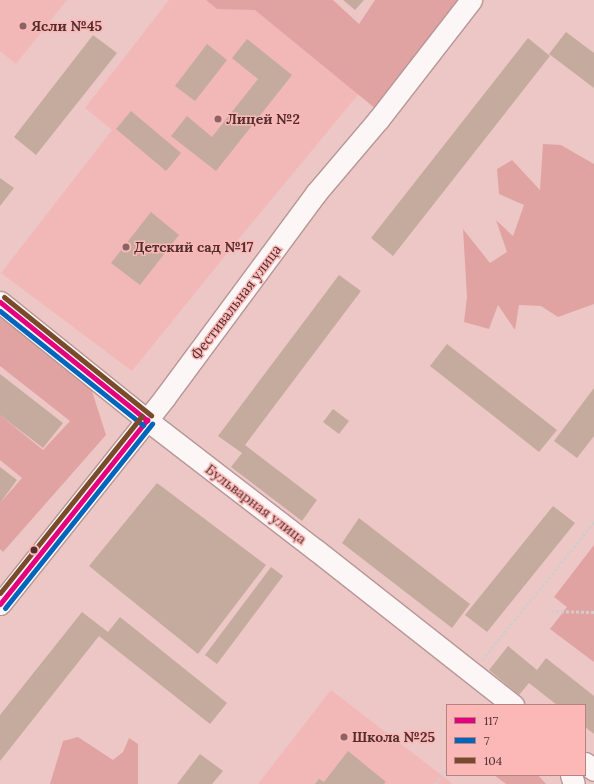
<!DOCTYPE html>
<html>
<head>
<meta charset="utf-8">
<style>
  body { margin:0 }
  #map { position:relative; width:594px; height:784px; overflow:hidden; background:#edc7c6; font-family:Lora,serif }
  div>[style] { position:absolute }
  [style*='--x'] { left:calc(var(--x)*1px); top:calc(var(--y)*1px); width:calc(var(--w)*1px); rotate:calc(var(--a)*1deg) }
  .built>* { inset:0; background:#f1b8b7 }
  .forest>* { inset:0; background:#e0a3a2 }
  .building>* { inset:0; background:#c4ab9d }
  .path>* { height:2.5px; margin-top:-1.25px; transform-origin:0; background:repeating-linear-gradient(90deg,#d6cbcb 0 3px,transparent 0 5px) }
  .roads { filter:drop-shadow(1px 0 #b69696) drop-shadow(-1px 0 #b69696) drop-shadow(0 1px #b69696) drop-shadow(0 -1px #b69696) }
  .minor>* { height:21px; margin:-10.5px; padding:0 10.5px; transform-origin:10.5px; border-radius:10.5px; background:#fcf7f6 }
  .bus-1>* { height:5px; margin:-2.5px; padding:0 2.5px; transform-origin:2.5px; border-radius:2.5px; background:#e5007d }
  .bus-2>* { height:5px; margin:-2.5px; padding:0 2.5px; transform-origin:2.5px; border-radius:2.5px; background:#0065bd }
  .bus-3>* { height:5px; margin:-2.5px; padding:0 2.5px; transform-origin:2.5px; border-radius:2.5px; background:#7a4b2a }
  .dots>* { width:11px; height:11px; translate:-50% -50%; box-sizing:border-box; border:2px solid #fcb8b7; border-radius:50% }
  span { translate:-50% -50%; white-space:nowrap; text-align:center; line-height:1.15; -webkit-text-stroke:3px #fcb8b7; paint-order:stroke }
  .poi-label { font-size:14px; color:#512f2f; font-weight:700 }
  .left { translate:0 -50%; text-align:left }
  .street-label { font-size:14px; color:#512f2f }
  .legend { position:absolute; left:446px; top:704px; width:140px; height:72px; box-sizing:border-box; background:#fcb8b7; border:1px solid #b88181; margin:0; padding:5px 7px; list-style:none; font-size:12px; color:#512f2f }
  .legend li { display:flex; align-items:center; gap:8px; height:20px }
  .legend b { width:20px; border:1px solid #b88181 }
</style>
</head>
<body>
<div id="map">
  <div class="built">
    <div style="clip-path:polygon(0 0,67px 0,16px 64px,0 51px)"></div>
    <div style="clip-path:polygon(169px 0,314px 0,386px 61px,242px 235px,132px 371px,1px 273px,112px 130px,85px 108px)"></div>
    <div style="clip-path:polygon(331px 690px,453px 784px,258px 784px)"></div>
  </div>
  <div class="forest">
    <div style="clip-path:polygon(206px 0,333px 0,359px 24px,375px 0,466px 0,382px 114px,255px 10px,217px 9px)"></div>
    <div style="clip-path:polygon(543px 144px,561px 145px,594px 164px,594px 304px,558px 317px,541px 306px,519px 305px,515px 330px,498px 305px,489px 329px,464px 322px,467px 297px,463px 229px,490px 263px,507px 252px,496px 220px,513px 236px,524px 205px,499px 194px,497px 169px,512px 160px,540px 190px)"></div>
    <div style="clip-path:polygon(0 317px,91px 388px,106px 435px,3px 552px,0 549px,0 503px,22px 478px,0 460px,0 415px,43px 450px,70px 421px,0 366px)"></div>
    <div style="clip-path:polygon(594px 545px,594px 662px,550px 629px,567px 607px,554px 597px)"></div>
    <div style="clip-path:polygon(78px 737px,113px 760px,123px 752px,129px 738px,138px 744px,138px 784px,50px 784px,63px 741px)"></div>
    <div style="clip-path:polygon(494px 775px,538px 775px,546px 784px,506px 784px)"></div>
  </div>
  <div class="building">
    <div style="clip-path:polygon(343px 0,364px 0,355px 10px)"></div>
    <div style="clip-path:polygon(566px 32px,594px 53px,594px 88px,549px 54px)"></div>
    <div style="clip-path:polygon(93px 35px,117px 53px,36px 155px,14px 137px)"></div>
    <div style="clip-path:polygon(528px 38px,550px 56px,393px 256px,371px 238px)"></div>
    <div style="clip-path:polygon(247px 39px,292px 75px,216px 171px,171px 136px,187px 116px,212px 137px,258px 79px,232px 58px)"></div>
    <div style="clip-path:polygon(207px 44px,227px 60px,195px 101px,175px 86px)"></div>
    <div style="clip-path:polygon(131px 111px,181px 153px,166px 171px,116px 129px)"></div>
    <div style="clip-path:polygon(0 178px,14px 188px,0 206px)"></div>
    <div style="clip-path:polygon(151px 212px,179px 235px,140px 285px,111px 263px)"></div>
    <div style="clip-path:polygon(339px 275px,361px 291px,245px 445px,317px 500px,302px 521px,231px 467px,242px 453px,218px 436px)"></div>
    <div style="clip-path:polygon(447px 344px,557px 430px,539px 452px,430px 366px)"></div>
    <div style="clip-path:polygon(0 374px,63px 423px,43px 448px,0 415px)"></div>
    <div style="clip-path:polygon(594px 388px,594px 436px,577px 458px,554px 441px)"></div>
    <div style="clip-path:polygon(333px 409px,349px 421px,339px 434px,323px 422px)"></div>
    <div style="clip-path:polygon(0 467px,17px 480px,0 503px)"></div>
    <div style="clip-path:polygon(157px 483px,266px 565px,198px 654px,89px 566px)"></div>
    <div style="clip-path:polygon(553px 506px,575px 523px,487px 632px,465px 615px)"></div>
    <div style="clip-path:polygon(359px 518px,470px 604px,452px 628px,342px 543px)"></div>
    <div style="clip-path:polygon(271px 567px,283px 576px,217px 664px,205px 655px)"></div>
    <div style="clip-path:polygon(82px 612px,108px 632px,120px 617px,227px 703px,210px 724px,99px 636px,0 761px,0 715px)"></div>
    <div style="clip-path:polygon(508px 646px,537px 670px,546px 658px,594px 696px,594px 734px,585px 727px,585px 705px,557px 705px,529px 683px,519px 695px,489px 670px)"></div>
    <div style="clip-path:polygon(348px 751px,386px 782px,384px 784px,315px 784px,319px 779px,324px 782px)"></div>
    <div style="clip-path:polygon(200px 754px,223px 771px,212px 784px,177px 784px)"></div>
  </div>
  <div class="path">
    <div style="--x:551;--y:611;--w:43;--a:1.3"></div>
    <div style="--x:482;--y:660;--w:178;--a:-50.9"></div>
    <div style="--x:435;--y:784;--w:19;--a:-51"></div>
  </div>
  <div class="roads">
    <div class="minor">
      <div style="--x:0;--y:302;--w:189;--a:38.8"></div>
      <div style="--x:147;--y:420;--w:213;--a:37.6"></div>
      <div style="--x:316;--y:550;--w:251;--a:38.2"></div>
      <div style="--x:0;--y:604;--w:265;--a:-51.4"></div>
      <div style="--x:165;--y:397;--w:254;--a:-53.5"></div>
      <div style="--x:316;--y:193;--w:96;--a:-49.7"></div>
      <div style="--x:378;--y:120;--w:152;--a:-52.2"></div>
      <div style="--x:585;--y:763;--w:11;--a:38"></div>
      <div style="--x:571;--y:775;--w:9;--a:72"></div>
    </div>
  </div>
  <div class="bus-1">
    <div style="--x:0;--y:302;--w:189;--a:38.8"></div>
    <div style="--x:0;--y:604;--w:236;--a:-51.4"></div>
  </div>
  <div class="bus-2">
    <div style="--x:0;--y:311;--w:183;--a:38.6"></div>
    <div style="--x:5;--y:608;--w:236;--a:-51.4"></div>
  </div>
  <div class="bus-3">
    <div style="--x:4;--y:297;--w:189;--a:38.8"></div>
    <div style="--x:0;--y:593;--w:227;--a:-51.3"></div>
  </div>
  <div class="dots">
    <div style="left:23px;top:26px;background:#886464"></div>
    <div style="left:218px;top:119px;background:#886464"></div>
    <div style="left:126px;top:247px;background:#886464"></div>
    <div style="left:34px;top:550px;background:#512f2f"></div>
    <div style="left:344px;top:737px;background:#886464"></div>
  </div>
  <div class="poi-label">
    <span class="left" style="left:31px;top:26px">Ясли №45</span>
    <span class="left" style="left:226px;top:119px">Лицей №2</span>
    <span class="left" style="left:134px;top:247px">Детский сад №17</span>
    <span class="left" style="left:352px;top:737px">Школа №25</span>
  </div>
  <div class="street-label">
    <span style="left:236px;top:302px;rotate:-53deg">Фестивальная улица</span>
    <span style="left:256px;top:504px;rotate:37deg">Бульварная улица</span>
  </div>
  <ul class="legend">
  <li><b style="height:5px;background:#e5007d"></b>117</li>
  <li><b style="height:5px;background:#0065bd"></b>7</li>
  <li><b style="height:5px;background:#7a4b2a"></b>104</li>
  </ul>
</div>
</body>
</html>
